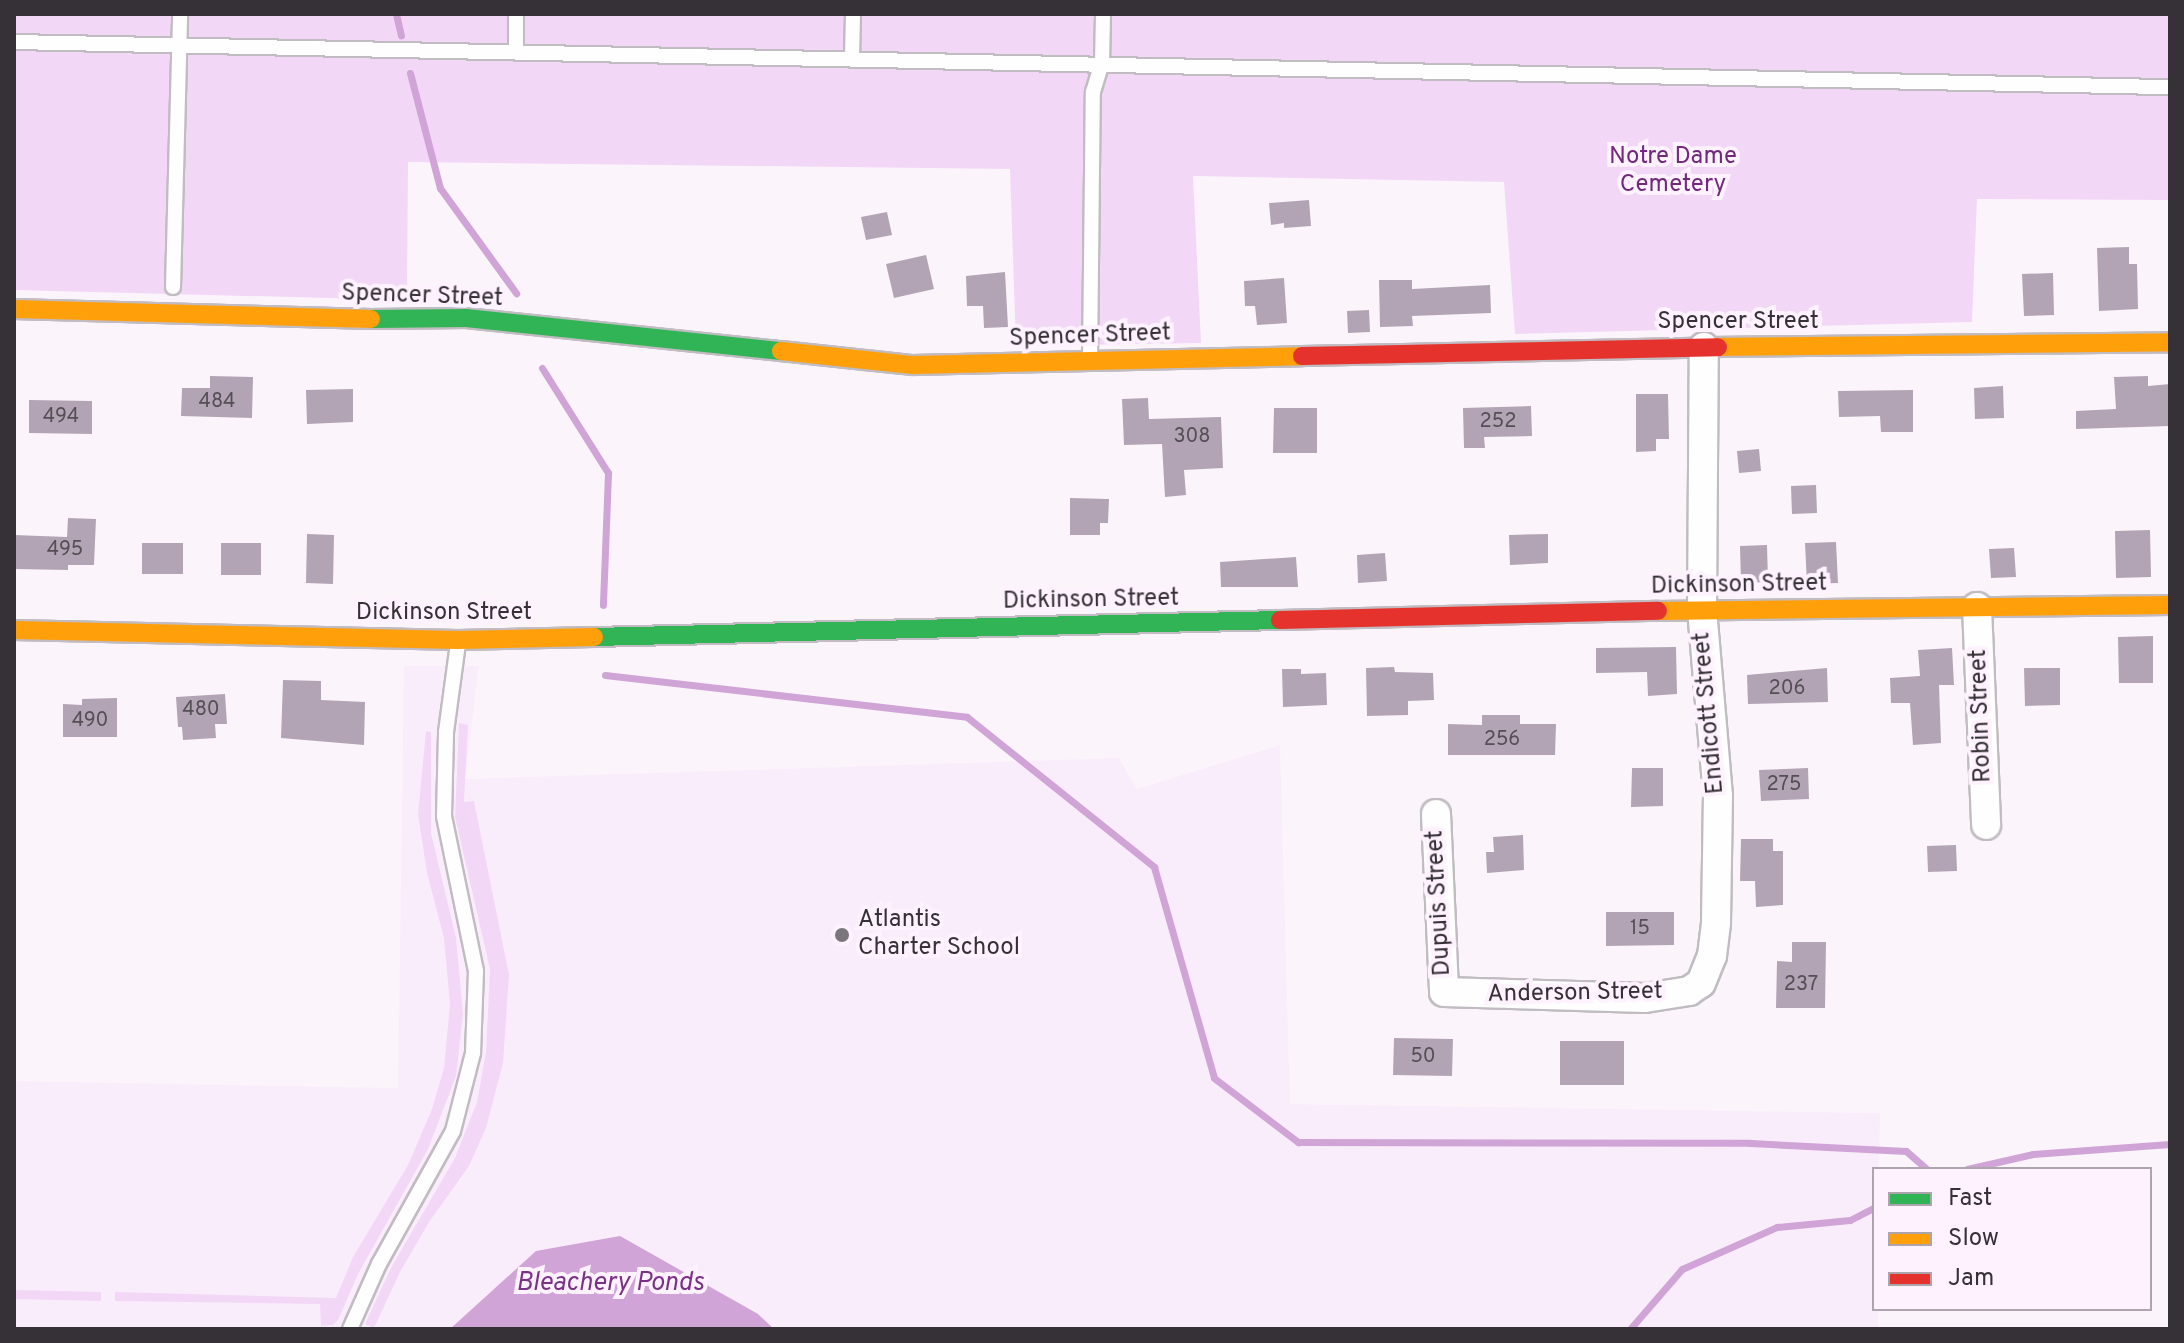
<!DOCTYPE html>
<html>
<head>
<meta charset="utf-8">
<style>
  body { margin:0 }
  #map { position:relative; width:2184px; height:1343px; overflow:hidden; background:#fbf5fb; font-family:Overpass,sans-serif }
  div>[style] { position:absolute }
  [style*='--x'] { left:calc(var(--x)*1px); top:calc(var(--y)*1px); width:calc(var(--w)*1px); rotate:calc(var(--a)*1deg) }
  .built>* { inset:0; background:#faedfb }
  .green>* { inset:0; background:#f3d7f7 }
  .water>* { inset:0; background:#d0a4d6 }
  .stream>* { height:7px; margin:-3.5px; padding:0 3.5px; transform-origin:3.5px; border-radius:3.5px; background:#d0a4d6 }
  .building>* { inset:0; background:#b2a4b4 }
  .roads { filter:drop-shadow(2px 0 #c1bcc1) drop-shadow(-2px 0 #c1bcc1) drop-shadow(0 2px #c1bcc1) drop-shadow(0 -2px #c1bcc1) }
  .lane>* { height:14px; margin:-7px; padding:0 7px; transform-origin:7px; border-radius:7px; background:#fefefe }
  .street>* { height:28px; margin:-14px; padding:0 14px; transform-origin:14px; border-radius:14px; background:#fefefe }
  .fast>* { height:18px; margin:-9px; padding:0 9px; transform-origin:9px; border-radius:9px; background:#30b455 }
  .slow>* { height:18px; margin:-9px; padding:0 9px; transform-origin:9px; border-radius:9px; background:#ff9f0a }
  .jam>* { height:18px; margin:-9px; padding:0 9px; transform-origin:9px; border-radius:9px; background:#e5322d }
  .dots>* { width:22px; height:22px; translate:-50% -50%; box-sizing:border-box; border:4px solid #fdf2fe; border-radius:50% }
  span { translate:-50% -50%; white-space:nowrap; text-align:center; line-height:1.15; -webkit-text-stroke:8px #fdf2fe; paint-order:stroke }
  .number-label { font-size:20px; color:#554e56 }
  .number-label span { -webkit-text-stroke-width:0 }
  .park-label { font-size:24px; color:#72287c }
  .street-label { font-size:24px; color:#363137 }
  .poi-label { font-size:24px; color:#363137 }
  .left { translate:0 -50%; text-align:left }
  .water-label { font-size:26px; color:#7b3185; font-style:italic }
  .frame { position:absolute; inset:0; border:16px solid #363137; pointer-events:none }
  .legend { position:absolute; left:1872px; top:1167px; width:280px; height:144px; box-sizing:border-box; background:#fdf2fe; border:2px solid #ada5ae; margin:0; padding:10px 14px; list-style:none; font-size:24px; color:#363137 }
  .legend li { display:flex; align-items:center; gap:16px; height:40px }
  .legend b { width:40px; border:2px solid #ada5ae }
</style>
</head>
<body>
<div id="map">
  <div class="built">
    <div style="clip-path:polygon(404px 666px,479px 666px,465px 779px,1119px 758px,1137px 789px,1280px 745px,1290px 1104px,1880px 1113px,1879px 1169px,1874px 1169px,1874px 1309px,1878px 1309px,1878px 1329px,14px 1329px,14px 1081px,398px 1088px)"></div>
  </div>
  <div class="green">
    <div style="clip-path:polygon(14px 14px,2170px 14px,2170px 200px,1977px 199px,1972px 322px,1515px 334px,1504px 182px,1193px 176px,1201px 343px,1016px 346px,1010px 169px,408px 162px,407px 300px,14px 290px)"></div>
    <div style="clip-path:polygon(459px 723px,468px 725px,464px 802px,474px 801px,509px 975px,503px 1063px,486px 1128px,469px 1166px,429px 1222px,400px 1272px,374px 1328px,365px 1324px,392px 1266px,455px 1158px,477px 1102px,486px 1052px,490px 969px,455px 817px)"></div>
    <div style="clip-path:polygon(426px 731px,431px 732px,431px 833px,456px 938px,463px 1014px,456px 1076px,428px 1149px,358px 1274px,338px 1320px,333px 1325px,321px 1326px,320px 1304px,115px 1301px,115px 1292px,336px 1298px,353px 1257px,408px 1165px,432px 1109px,444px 1068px,450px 1004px,444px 938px,427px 873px,418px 814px)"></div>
    <div style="clip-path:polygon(14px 1290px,101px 1292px,101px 1301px,14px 1299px)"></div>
  </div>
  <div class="water">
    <div style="clip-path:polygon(620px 1236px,758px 1314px,774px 1329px,450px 1329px,536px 1251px)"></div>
  </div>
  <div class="stream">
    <div style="--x:396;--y:14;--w:22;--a:77"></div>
    <div style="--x:410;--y:73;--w:119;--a:75.4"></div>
    <div style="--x:440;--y:188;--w:130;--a:54.1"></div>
    <div style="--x:542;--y:368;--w:124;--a:57.8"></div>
    <div style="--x:608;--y:473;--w:132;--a:92.2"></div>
    <div style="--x:605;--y:675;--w:364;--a:6.6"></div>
    <div style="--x:967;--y:717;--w:240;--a:38.7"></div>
    <div style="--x:1154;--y:867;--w:219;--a:74.1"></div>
    <div style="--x:1214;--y:1078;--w:106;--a:37.3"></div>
    <div style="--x:1298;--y:1142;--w:452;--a:0.1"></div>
    <div style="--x:1750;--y:1143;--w:156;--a:2.9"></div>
    <div style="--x:1906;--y:1151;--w:28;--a:41"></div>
    <div style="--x:1967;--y:1169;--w:68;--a:-12.8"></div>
    <div style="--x:2033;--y:1154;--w:137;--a:-4.2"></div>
    <div style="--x:1630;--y:1329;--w:79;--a:-49.1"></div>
    <div style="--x:1682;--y:1269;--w:104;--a:-23.9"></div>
    <div style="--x:1777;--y:1227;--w:73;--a:-5.5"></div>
    <div style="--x:1850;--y:1220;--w:27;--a:-27"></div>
  </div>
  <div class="building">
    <div style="clip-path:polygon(1309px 200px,1311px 226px,1284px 228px,1284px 223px,1271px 225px,1269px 203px)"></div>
    <div style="clip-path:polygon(887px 212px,892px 235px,866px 240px,861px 217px)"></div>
    <div style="clip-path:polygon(2129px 247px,2129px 264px,2137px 264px,2138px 309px,2099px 311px,2097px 248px)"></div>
    <div style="clip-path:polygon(926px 255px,934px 289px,894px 298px,886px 264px)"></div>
    <div style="clip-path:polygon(1005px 272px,1008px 327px,984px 328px,983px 306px,967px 306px,966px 276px)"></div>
    <div style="clip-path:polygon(2053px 273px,2054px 315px,2024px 316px,2022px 274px)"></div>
    <div style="clip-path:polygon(1284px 278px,1287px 323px,1257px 325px,1255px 306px,1245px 306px,1244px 281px)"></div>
    <div style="clip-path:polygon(1379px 280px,1412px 280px,1412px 289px,1490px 285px,1491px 313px,1412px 316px,1413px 326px,1380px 327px)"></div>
    <div style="clip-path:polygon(1369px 310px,1370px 332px,1348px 333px,1347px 311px)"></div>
    <div style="clip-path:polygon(210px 376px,253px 377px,252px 418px,181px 416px,182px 388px,210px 388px)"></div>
    <div style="clip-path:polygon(2148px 376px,2148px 386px,2170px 384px,2170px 426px,2076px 429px,2076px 411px,2116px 409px,2114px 377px)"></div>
    <div style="clip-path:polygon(2003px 386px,2004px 418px,1975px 419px,1974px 388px)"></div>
    <div style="clip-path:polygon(353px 389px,353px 422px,307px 424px,306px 390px)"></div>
    <div style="clip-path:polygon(1913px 390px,1913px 432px,1881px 432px,1880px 416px,1839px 417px,1838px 391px)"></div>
    <div style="clip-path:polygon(1636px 394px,1668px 394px,1669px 439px,1656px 439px,1656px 451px,1636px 452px)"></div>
    <div style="clip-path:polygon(1148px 398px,1149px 419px,1221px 417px,1223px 468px,1184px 470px,1186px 495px,1165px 497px,1162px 444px,1124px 445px,1122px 399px)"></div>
    <div style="clip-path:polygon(29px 400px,92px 401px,92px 434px,29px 433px)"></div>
    <div style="clip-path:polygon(1531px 406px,1532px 436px,1484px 437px,1485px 448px,1464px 448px,1463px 408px)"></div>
    <div style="clip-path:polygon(1274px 408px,1317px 408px,1317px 453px,1273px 453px)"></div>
    <div style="clip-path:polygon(1759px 449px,1761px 471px,1739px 473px,1737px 451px)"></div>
    <div style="clip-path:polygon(1816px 485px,1817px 513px,1792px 514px,1791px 486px)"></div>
    <div style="clip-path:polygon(1070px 498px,1109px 499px,1108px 523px,1100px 523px,1100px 535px,1070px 535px)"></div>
    <div style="clip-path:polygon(68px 518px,96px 519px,94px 565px,68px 565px,68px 570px,14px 569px,14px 535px,67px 537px)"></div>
    <div style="clip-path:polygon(2150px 530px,2151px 577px,2116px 578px,2115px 531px)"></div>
    <div style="clip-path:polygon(307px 534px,334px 535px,333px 584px,306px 583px)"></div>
    <div style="clip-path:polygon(1548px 534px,1548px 563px,1510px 565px,1509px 535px)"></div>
    <div style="clip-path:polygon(1836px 542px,1838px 583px,1807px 584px,1805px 543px)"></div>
    <div style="clip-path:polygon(142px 543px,183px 543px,183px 574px,142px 574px)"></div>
    <div style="clip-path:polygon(221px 543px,261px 543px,261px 575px,221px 575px)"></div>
    <div style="clip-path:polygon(1767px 545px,1768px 582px,1741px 583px,1740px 546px)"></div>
    <div style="clip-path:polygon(2014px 548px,2016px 577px,1991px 578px,1989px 549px)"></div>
    <div style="clip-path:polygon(1385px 553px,1387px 581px,1358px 583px,1357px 555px)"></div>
    <div style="clip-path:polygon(1296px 557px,1298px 587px,1221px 587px,1220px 562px)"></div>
    <div style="clip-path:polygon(2153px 636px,2153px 683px,2119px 683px,2118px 637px)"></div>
    <div style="clip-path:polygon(1676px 647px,1677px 694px,1648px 696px,1647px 672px,1596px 673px,1596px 648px)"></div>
    <div style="clip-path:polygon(1952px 648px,1954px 685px,1939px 685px,1941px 743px,1913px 745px,1910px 703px,1891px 703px,1890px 678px,1920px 676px,1918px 650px)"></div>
    <div style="clip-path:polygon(1394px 667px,1395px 672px,1433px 673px,1434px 700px,1408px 701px,1408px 715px,1367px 716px,1366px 668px)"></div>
    <div style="clip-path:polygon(1827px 668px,1828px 702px,1748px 704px,1747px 675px)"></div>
    <div style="clip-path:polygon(2024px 668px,2060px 668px,2060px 705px,2025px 706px)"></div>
    <div style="clip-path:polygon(1282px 669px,1301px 669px,1301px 674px,1326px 673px,1327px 705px,1283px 707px)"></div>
    <div style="clip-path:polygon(283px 680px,321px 681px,321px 700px,365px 702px,364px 745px,281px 738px)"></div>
    <div style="clip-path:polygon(225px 694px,227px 724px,215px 724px,216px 738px,183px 740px,182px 727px,178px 727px,176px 697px)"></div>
    <div style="clip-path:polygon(117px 698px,117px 737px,63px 737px,63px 704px,82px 705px,82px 699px)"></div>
    <div style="clip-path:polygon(1482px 715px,1520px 715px,1520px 724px,1556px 724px,1555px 755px,1448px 755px,1448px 724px,1482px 725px)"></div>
    <div style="clip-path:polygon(1632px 768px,1663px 768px,1663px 806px,1631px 807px)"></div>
    <div style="clip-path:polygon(1808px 768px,1809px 799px,1761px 801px,1759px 770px)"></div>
    <div style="clip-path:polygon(1523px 835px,1524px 870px,1487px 873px,1486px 852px,1494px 852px,1493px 837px)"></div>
    <div style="clip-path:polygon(1741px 839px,1773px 839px,1773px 851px,1783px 851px,1783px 905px,1756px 907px,1755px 881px,1740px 881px)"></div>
    <div style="clip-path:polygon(1956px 845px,1957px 871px,1928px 872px,1927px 846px)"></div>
    <div style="clip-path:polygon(1606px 912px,1674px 912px,1674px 945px,1606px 946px)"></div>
    <div style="clip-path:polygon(1792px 942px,1826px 942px,1825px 1008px,1776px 1008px,1777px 961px,1792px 962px)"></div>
    <div style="clip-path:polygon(1394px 1038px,1453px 1039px,1452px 1076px,1393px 1075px)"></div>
    <div style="clip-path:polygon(1560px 1041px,1624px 1041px,1624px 1085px,1560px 1085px)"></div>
  </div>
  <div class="roads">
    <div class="lane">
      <div style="--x:14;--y:42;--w:2156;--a:1.2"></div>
      <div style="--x:516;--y:51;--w:37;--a:-90"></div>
      <div style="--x:852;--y:58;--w:44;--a:-88.7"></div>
      <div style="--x:173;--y:287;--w:273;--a:-88.5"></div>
      <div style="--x:1090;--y:361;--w:269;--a:-89.4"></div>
      <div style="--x:1093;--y:92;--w:30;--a:-73"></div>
      <div style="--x:1102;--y:63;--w:49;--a:-88.8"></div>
      <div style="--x:350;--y:1329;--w:71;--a:-66"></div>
      <div style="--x:379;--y:1264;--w:152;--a:-60.9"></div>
      <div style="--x:453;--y:1131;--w:81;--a:-75.6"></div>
      <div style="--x:473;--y:1053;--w:82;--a:-87.9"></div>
      <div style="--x:476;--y:971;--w:158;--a:-101.7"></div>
      <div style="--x:444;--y:816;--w:84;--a:-88.6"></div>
      <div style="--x:446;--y:732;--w:90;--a:-82.3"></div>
    </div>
    <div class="street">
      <div style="--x:1977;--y:607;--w:218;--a:87.6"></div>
      <div style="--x:1436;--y:814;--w:178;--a:87.4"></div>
      <div style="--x:1444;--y:992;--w:201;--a:1.7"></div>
      <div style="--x:1645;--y:998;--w:45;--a:-9"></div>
      <div style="--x:1689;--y:991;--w:14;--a:-34"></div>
      <div style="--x:1701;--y:983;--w:29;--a:-68"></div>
      <div style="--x:1712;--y:956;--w:34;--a:-83"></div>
      <div style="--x:1716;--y:922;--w:126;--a:-89.1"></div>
      <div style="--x:1718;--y:796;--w:187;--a:-94.9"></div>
      <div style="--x:1702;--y:610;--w:263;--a:-89.6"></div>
    </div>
    <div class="fast">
      <div style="--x:371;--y:319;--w:95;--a:-0.6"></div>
      <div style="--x:466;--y:318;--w:317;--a:6"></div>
      <div style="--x:594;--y:637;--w:686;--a:-1.42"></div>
    </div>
    <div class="slow">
      <div style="--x:14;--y:309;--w:357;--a:1.6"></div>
      <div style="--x:1718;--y:347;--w:452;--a:-0.6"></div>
      <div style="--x:781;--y:351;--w:133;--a:6.1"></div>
      <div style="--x:913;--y:365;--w:389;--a:-1.3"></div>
      <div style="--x:1658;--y:611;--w:512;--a:-0.67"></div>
      <div style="--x:14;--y:630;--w:444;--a:1.3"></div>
      <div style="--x:458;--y:640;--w:136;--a:-1.3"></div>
    </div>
    <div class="jam">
      <div style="--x:1302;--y:356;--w:416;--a:-1.2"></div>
      <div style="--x:1280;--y:620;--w:378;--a:-1.4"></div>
    </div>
  </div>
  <div class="dots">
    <div style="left:842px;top:935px;background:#7b767c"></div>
  </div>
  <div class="number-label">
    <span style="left:217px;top:402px">484</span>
    <span style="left:61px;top:417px">494</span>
    <span style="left:1498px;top:422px">252</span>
    <span style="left:1192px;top:437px">308</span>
    <span style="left:65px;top:550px">495</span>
    <span style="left:1787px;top:689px">206</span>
    <span style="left:201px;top:710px">480</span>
    <span style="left:90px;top:721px">490</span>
    <span style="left:1502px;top:740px">256</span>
    <span style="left:1784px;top:785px">275</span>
    <span style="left:1640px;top:929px">15</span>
    <span style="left:1801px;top:985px">237</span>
    <span style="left:1423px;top:1057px">50</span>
  </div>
  <div class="park-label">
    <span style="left:1673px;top:172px">Notre Dame<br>Cemetery</span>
  </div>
  <div class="street-label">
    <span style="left:422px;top:297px;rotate:2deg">Spencer Street</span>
    <span style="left:1738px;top:323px">Spencer Street</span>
    <span style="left:1090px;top:337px;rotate:-2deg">Spencer Street</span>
    <span style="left:1739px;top:586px;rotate:-1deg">Dickinson Street</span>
    <span style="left:1091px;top:601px;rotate:-1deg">Dickinson Street</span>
    <span style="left:444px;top:614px">Dickinson Street</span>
    <span style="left:1710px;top:713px;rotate:-95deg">Endicott Street</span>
    <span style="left:1982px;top:716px;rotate:-92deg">Robin Street</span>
    <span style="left:1440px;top:903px;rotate:-93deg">Dupuis Street</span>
    <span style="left:1575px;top:994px;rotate:-1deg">Anderson Street</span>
  </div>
  <div class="poi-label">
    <span class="left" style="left:858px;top:935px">Atlantis<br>Charter School</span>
  </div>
  <div class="water-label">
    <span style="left:610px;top:1284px">Bleachery Ponds</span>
  </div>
  <div class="frame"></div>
  <ul class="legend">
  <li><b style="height:10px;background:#30b455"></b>Fast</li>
  <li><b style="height:10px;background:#ff9f0a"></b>Slow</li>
  <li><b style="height:10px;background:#e5322d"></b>Jam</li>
  </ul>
</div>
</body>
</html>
